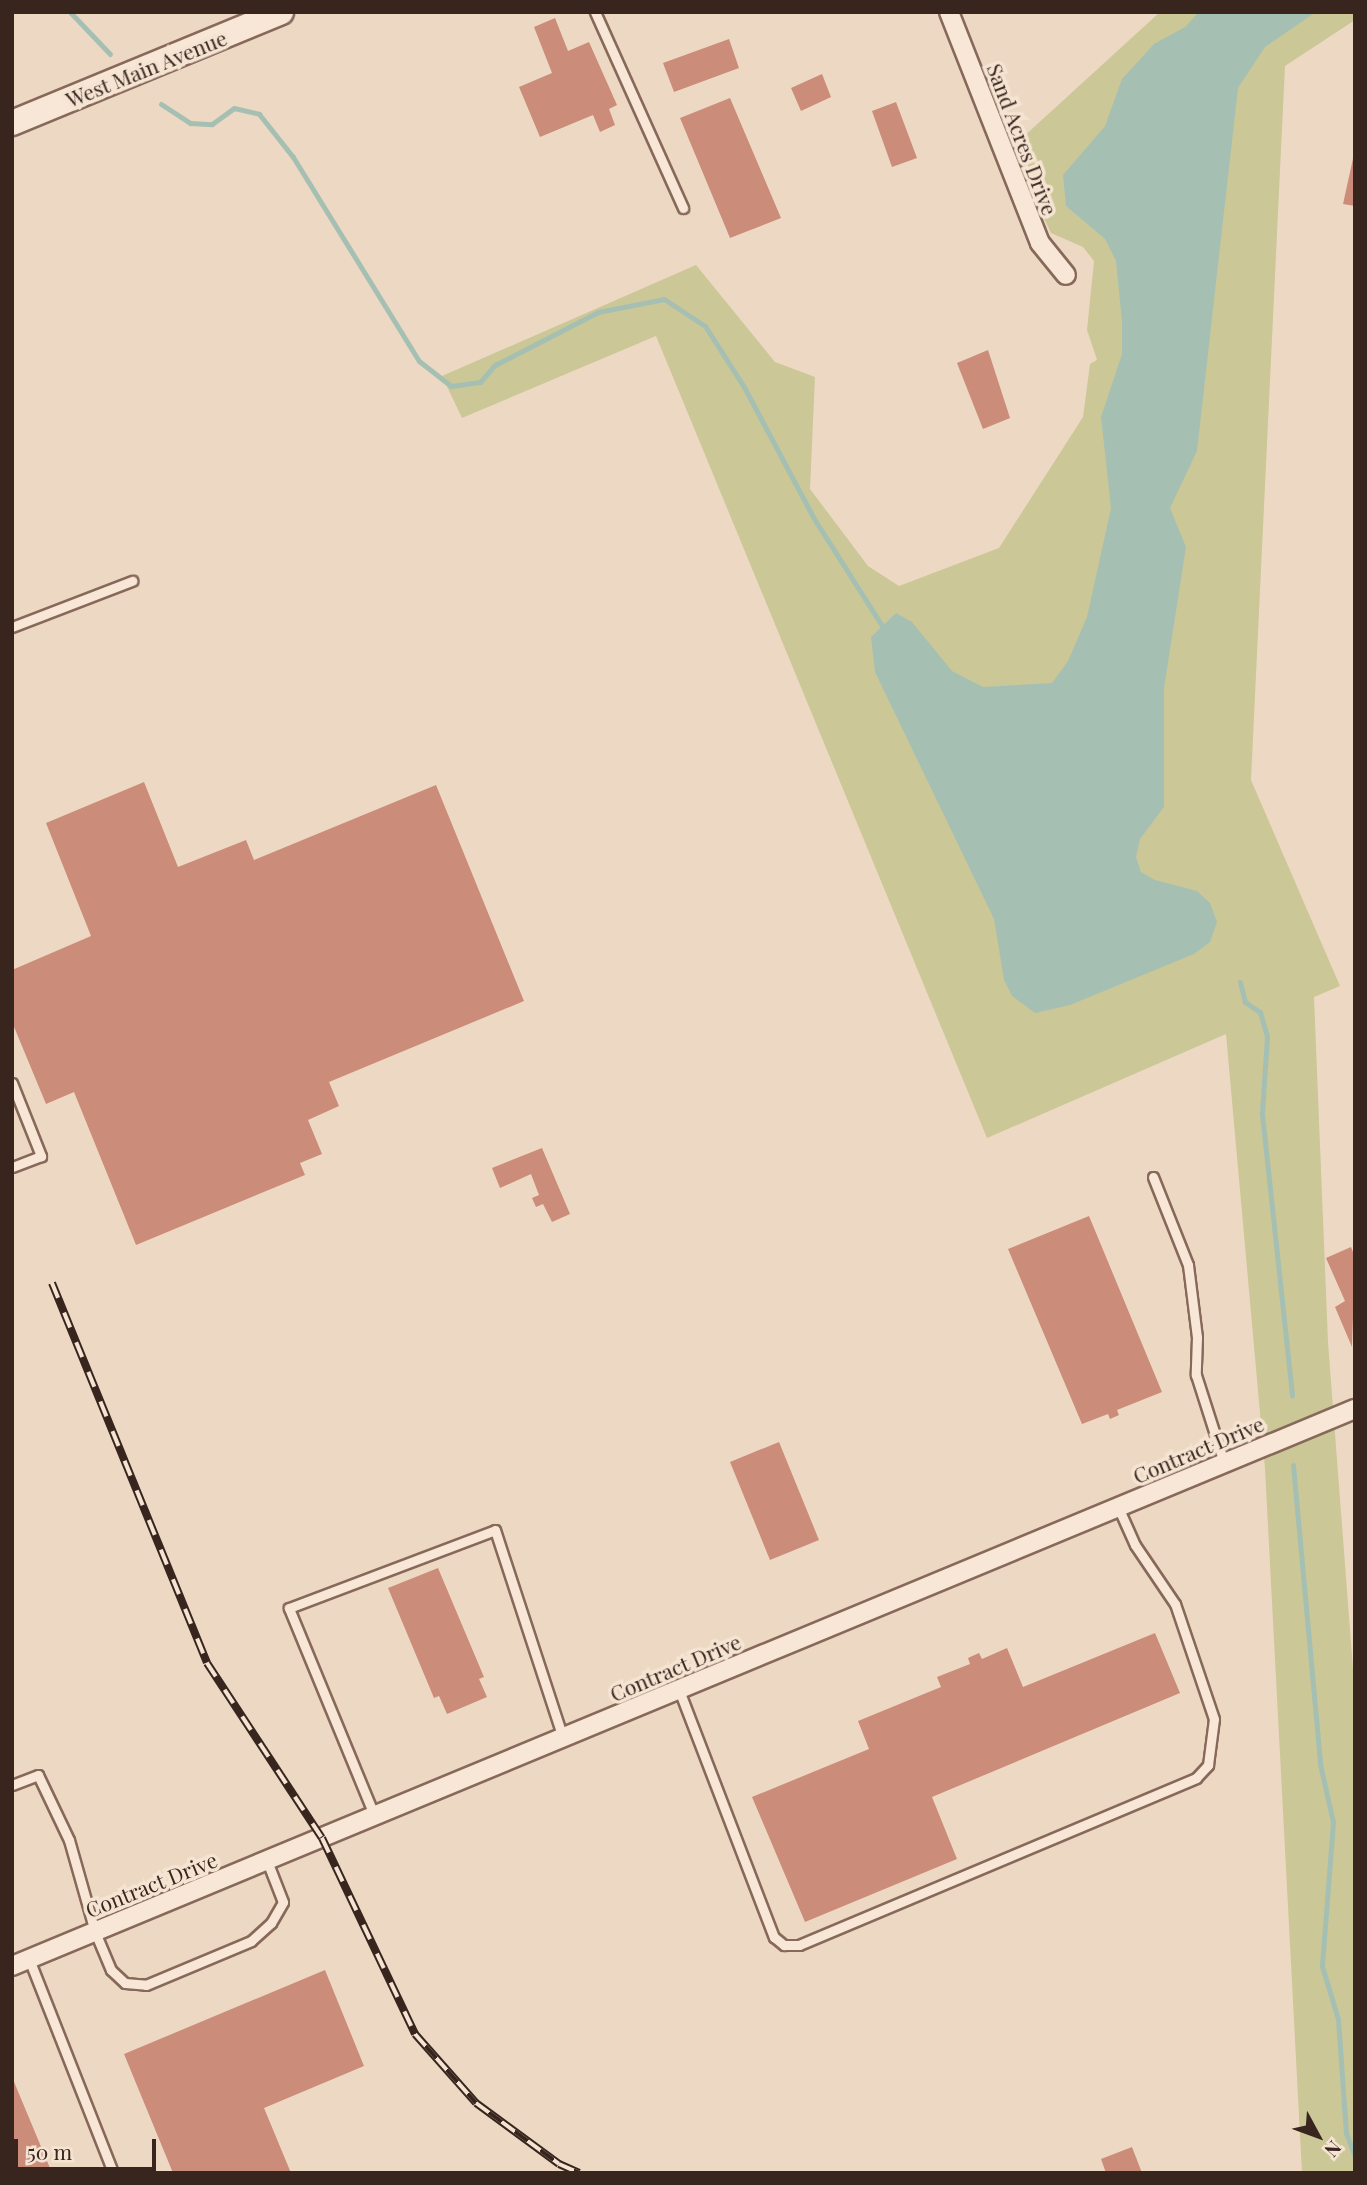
<!DOCTYPE html>
<html>
<head>
<meta charset="utf-8">
<style>
  body { margin:0 }
  #map { position:relative; width:1367px; height:2185px; overflow:hidden; background:#edd9c3; font-family:"Playfair Display",serif }
  div>[style] { position:absolute }
  [style*='--x'] { left:calc(var(--x)*1px); top:calc(var(--y)*1px); width:calc(var(--w)*1px); rotate:calc(var(--a)*1deg) }
  .green>* { inset:0; background:#cbc797 }
  .water>* { inset:0; background:#a5c0b3 }
  .stream>* { height:5px; margin:-2.5px; padding:0 2.5px; transform-origin:2.5px; border-radius:2.5px; background:#a5c0b3 }
  .building>* { inset:0; background:#cb8c79 }
  .roads { filter:drop-shadow(2px 0 #87695a) drop-shadow(-2px 0 #87695a) drop-shadow(0 2px #87695a) drop-shadow(0 -2px #87695a) }
  .service>* { height:9px; margin:-4.5px; padding:0 4.5px; transform-origin:4.5px; border-radius:4.5px; background:#f8e7d6 }
  .minor>* { height:18px; margin:-9px; padding:0 9px; transform-origin:9px; border-radius:9px; background:#f8e7d6 }
  .secondary>* { height:24px; margin:-12px; padding:0 12px; transform-origin:12px; border-radius:12px; background:#f8e7d6 }
  .rail>* { height:8px; margin-top:-4px; transform-origin:0; background:repeating-linear-gradient(90deg,#f5e4d2 0 16px,#37251e 0 32px); box-sizing:border-box; border-block:2px solid #37251e }
  span { translate:-50% -50%; white-space:nowrap; text-align:center; line-height:1.15; -webkit-text-stroke:7px #f5e4d2; paint-order:stroke }
  .street-label { font-size:21px; color:#37251e }
  .frame { position:absolute; inset:0; border:14px solid #37251e; pointer-events:none }
  .north { position:absolute; left:1283px; top:2101px; width:70px; height:70px; -webkit-text-stroke:5px #f5e4d2; paint-order:stroke; rotate:131deg; font-size:19px; font-weight:700; line-height:28px; text-align:center; color:#37251e }
  .north::after { content:''; display:block; margin:auto; width:24px; height:32px; background:#37251e; clip-path:polygon(50% 0,100% 100%,50% 72%,0 100%) }
  .scale { position:absolute; left:14px; top:2139px; width:142px; height:32px; box-sizing:border-box; border:4px solid #37251e; border-top:0; padding-left:9px; font-size:21px; line-height:24px; white-space:nowrap; color:#37251e; -webkit-text-stroke:5px #f5e4d2; paint-order:stroke }
</style>
</head>
<body>
<div id="map">
  <div class="green">
    <div style="clip-path:polygon(1160px 12px,1355px 12px,1355px 20px,1285px 66px,1251px 780px,1340px 986px,1314px 997px,1328px 1342px,1355px 1695px,1355px 2173px,1302px 2173px,1265px 1469px,1226px 1034px,987px 1138px,656px 336px,462px 418px,442px 376px,696px 265px,775px 362px,815px 377px,810px 489px,868px 566px,899px 586px,999px 548px,1083px 417px,1090px 364px,1097px 360px,1087px 330px,1094px 261px,1083px 247px,1051px 233px,1011px 148px)"></div>
  </div>
  <div class="water">
    <div style="clip-path:polygon(1199px 12px,1316px 12px,1265px 47px,1238px 88px,1197px 451px,1170px 508px,1186px 547px,1164px 688px,1164px 807px,1140px 839px,1136px 857px,1141px 872px,1155px 880px,1197px 891px,1210px 903px,1217px 922px,1210px 942px,1194px 954px,1070px 1005px,1035px 1013px,1012px 996px,1004px 980px,994px 919px,875px 672px,871px 637px,896px 613px,912px 622px,952px 671px,983px 687px,1052px 683px,1068px 661px,1087px 617px,1111px 508px,1101px 417px,1122px 354px,1122px 322px,1116px 261px,1105px 239px,1066px 206px,1063px 175px,1105px 126px,1122px 79px,1154px 44px,1185px 27px)"></div>
  </div>
  <div class="stream">
    <div style="--x:70;--y:12;--w:58;--a:46.4"></div>
    <div style="--x:161;--y:104;--w:35;--a:33"></div>
    <div style="--x:190;--y:123;--w:22;--a:3"></div>
    <div style="--x:212;--y:124;--w:27;--a:-36"></div>
    <div style="--x:234;--y:108;--w:26;--a:13"></div>
    <div style="--x:259;--y:114;--w:55;--a:51.7"></div>
    <div style="--x:293;--y:157;--w:240;--a:58.3"></div>
    <div style="--x:419;--y:361;--w:41;--a:38"></div>
    <div style="--x:451;--y:386;--w:29;--a:-8"></div>
    <div style="--x:480;--y:382;--w:23;--a:-49"></div>
    <div style="--x:495;--y:365;--w:116;--a:-27.2"></div>
    <div style="--x:598;--y:312;--w:67;--a:-11.1"></div>
    <div style="--x:664;--y:299;--w:49;--a:33.4"></div>
    <div style="--x:705;--y:326;--w:72;--a:57.4"></div>
    <div style="--x:744;--y:387;--w:147;--a:62"></div>
    <div style="--x:813;--y:517;--w:133;--a:57.6"></div>
    <div style="--x:1240;--y:982;--w:21;--a:76"></div>
    <div style="--x:1245;--y:1002;--w:18;--a:34"></div>
    <div style="--x:1260;--y:1012;--w:25;--a:74"></div>
    <div style="--x:1267;--y:1036;--w:78;--a:93.7"></div>
    <div style="--x:1262;--y:1114;--w:283;--a:83.9"></div>
    <div style="--x:1293;--y:1465;--w:300;--a:84.8"></div>
    <div style="--x:1320;--y:1764;--w:59;--a:77.4"></div>
    <div style="--x:1333;--y:1822;--w:144;--a:94.4"></div>
    <div style="--x:1322;--y:1966;--w:55;--a:73.2"></div>
    <div style="--x:1338;--y:2019;--w:114;--a:86"></div>
    <div style="--x:1346;--y:2133;--w:26;--a:69"></div>
  </div>
  <div class="building">
    <div style="clip-path:polygon(555px 18px,568px 51px,589px 42px,617px 105px,609px 109px,615px 125px,600px 132px,593px 115px,540px 137px,519px 87px,552px 73px,534px 27px)"></div>
    <div style="clip-path:polygon(729px 39px,739px 68px,674px 92px,663px 63px)"></div>
    <div style="clip-path:polygon(822px 74px,831px 97px,801px 111px,791px 88px)"></div>
    <div style="clip-path:polygon(730px 98px,781px 218px,730px 238px,680px 118px)"></div>
    <div style="clip-path:polygon(896px 102px,917px 158px,892px 167px,872px 111px)"></div>
    <div style="clip-path:polygon(1354px 154px,1355px 154px,1355px 206px,1343px 204px)"></div>
    <div style="clip-path:polygon(988px 350px,1010px 418px,983px 429px,957px 363px)"></div>
    <div style="clip-path:polygon(144px 782px,178px 867px,246px 840px,254px 860px,436px 785px,524px 1001px,329px 1082px,339px 1106px,308px 1120px,322px 1154px,300px 1163px,305px 1175px,136px 1245px,74px 1092px,46px 1104px,12px 1022px,12px 970px,91px 936px,46px 823px)"></div>
    <div style="clip-path:polygon(542px 1148px,570px 1214px,552px 1222px,543px 1204px,536px 1207px,532px 1198px,539px 1195px,531px 1174px,500px 1188px,492px 1168px)"></div>
    <div style="clip-path:polygon(1089px 1216px,1162px 1392px,1117px 1410px,1119px 1415px,1110px 1419px,1108px 1414px,1082px 1424px,1008px 1249px)"></div>
    <div style="clip-path:polygon(1351px 1247px,1355px 1257px,1352px 1347px,1335px 1307px,1345px 1301px,1326px 1258px)"></div>
    <div style="clip-path:polygon(779px 1442px,819px 1540px,770px 1560px,730px 1462px)"></div>
    <div style="clip-path:polygon(438px 1568px,484px 1677px,479px 1679px,487px 1697px,447px 1714px,439px 1696px,434px 1698px,388px 1588px)"></div>
    <div style="clip-path:polygon(1155px 1633px,1180px 1693px,932px 1797px,957px 1859px,805px 1922px,752px 1797px,869px 1749px,858px 1721px,941px 1687px,937px 1677px,970px 1664px,968px 1658px,979px 1653px,982px 1659px,1007px 1648px,1023px 1687px)"></div>
    <div style="clip-path:polygon(325px 1970px,364px 2066px,264px 2108px,291px 2173px,173px 2173px,124px 2054px)"></div>
    <div style="clip-path:polygon(12px 2077px,52px 2173px,12px 2173px)"></div>
    <div style="clip-path:polygon(1132px 2147px,1142px 2173px,1106px 2173px,1101px 2159px)"></div>
  </div>
  <div class="roads">
    <div class="service">
      <div style="--x:595;--y:12;--w:215;--a:65.8"></div>
      <div style="--x:12;--y:627;--w:129;--a:-21"></div>
      <div style="--x:12;--y:1083;--w:79;--a:68.3"></div>
      <div style="--x:41;--y:1156;--w:31;--a:159"></div>
      <div style="--x:1153;--y:1177;--w:95;--a:68.3"></div>
      <div style="--x:1188;--y:1265;--w:73;--a:82.9"></div>
      <div style="--x:1197;--y:1337;--w:38;--a:92"></div>
      <div style="--x:1196;--y:1375;--w:92;--a:72.3"></div>
      <div style="--x:679;--y:1690;--w:265;--a:69"></div>
      <div style="--x:774;--y:1937;--w:13;--a:39"></div>
      <div style="--x:784;--y:1945;--w:15;--a:0"></div>
      <div style="--x:799;--y:1945;--w:431;--a:-22.8"></div>
      <div style="--x:1196;--y:1778;--w:18;--a:-47"></div>
      <div style="--x:1208;--y:1765;--w:46;--a:-82.6"></div>
      <div style="--x:1214;--y:1719;--w:121;--a:-108.7"></div>
      <div style="--x:1175;--y:1604;--w:71;--a:-124.1"></div>
      <div style="--x:1135;--y:1545;--w:42;--a:-114.1"></div>
      <div style="--x:12;--y:1785;--w:28;--a:-21"></div>
      <div style="--x:38;--y:1775;--w:72;--a:64.5"></div>
      <div style="--x:69;--y:1840;--w:96;--a:74.2"></div>
      <div style="--x:95;--y:1932;--w:41;--a:67.2"></div>
      <div style="--x:111;--y:1970;--w:19;--a:43"></div>
      <div style="--x:125;--y:1983;--w:21;--a:5"></div>
      <div style="--x:146;--y:1985;--w:114;--a:-22.7"></div>
      <div style="--x:251;--y:1941;--w:27;--a:-42"></div>
      <div style="--x:271;--y:1923;--w:24;--a:-60"></div>
      <div style="--x:283;--y:1902;--w:44;--a:-111.3"></div>
      <div style="--x:375;--y:1817;--w:226;--a:-112.4"></div>
      <div style="--x:289;--y:1608;--w:220;--a:-20.7"></div>
      <div style="--x:495;--y:1530;--w:219;--a:71.9"></div>
      <div style="--x:29;--y:1959;--w:229;--a:68.5"></div>
    </div>
    <div class="minor">
      <div style="--x:949;--y:12;--w:248;--a:68.5"></div>
      <div style="--x:1040;--y:243;--w:41;--a:50.9"></div>
      <div style="--x:12;--y:1966;--w:1454;--a:-22.53"></div>
    </div>
    <div class="secondary">
      <div style="--x:12;--y:123;--w:291;--a:-22.4"></div>
    </div>
  </div>
  <div class="rail">
    <div style="--x:52;--y:1283;--w:410;--a:67.8"></div>
    <div style="--x:207;--y:1663;--w:209;--a:56.7"></div>
    <div style="--x:322;--y:1838;--w:217;--a:64.6"></div>
    <div style="--x:415;--y:2034;--w:92;--a:48.5"></div>
    <div style="--x:476;--y:2103;--w:103;--a:36.3"></div>
    <div style="--x:559;--y:2164;--w:22;--a:24"></div>
  </div>
  <div class="street-label">
    <span style="left:146px;top:68px;rotate:-22deg">West Main Avenue</span>
    <span style="left:1023px;top:139px;rotate:69deg">Sand Acres Drive</span>
    <span style="left:1198px;top:1449px;rotate:-23deg">Contract Drive</span>
    <span style="left:675px;top:1667px;rotate:-23deg">Contract Drive</span>
    <span style="left:151px;top:1884px;rotate:-22deg">Contract Drive</span>
  </div>
  <div class="frame"></div>
  <div class="north">N</div>
  <div class="scale">50 m</div>
</div>
</body>
</html>
